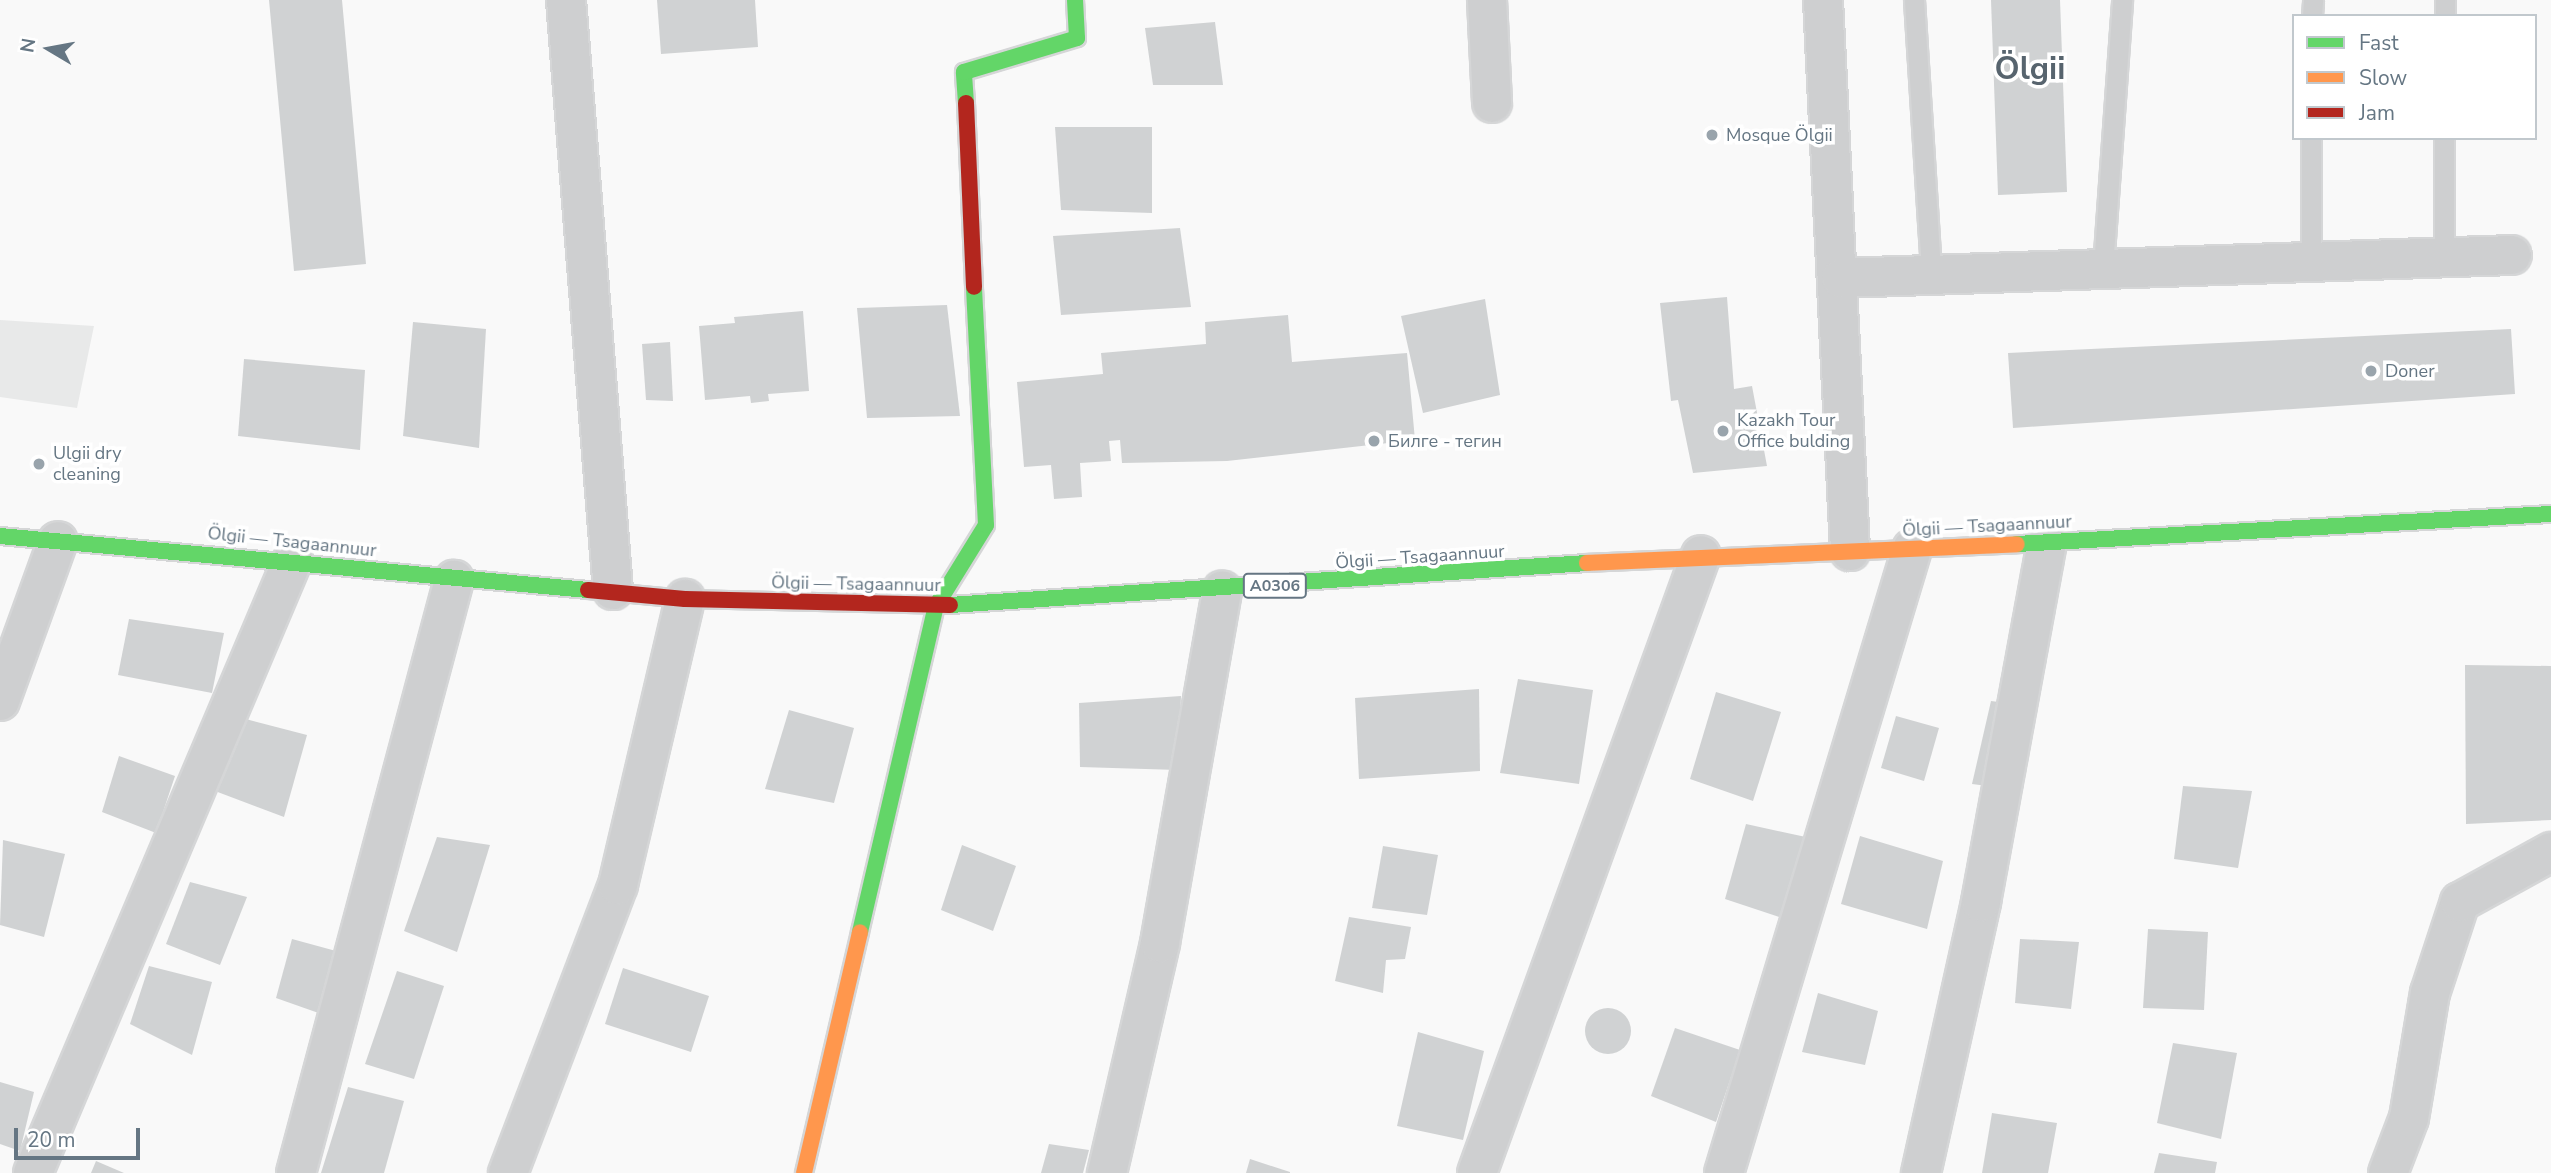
<!DOCTYPE html>
<html>
<head>
<meta charset="utf-8">
<style>
  body { margin:0 }
  #map { position:relative; width:2551px; height:1173px; overflow:hidden; background:#f9f9f9; font-family:"Nunito Sans",sans-serif }
  div>[style] { position:absolute }
  [style*='--x'] { left:calc(var(--x)*1px); top:calc(var(--y)*1px); width:calc(var(--w)*1px); rotate:calc(var(--a)*1deg) }
  .built>* { inset:0; background:#e8e9e9 }
  .building>* { inset:0; background:#d0d2d3 }
  .round { border-radius:50% }
  .roads { filter:drop-shadow(2px 0 #d5d6d7) drop-shadow(-2px 0 #d5d6d7) drop-shadow(0 2px #d5d6d7) drop-shadow(0 -2px #d5d6d7) }
  .lane>* { height:19px; margin:-9.5px; padding:0 9.5px; transform-origin:9.5px; border-radius:9.5px; background:#cecfd0 }
  .street>* { height:38px; margin:-19px; padding:0 19px; transform-origin:19px; border-radius:19px; background:#cecfd0 }
  .fast>* { height:16px; margin:-8px; padding:0 8px; transform-origin:8px; border-radius:8px; background:#63d668 }
  .slow>* { height:16px; margin:-8px; padding:0 8px; transform-origin:8px; border-radius:8px; background:#ff974d }
  .jam>* { height:16px; margin:-8px; padding:0 8px; transform-origin:8px; border-radius:8px; background:#b3261e }
  .dots>* { width:19px; height:19px; translate:-50% -50%; box-sizing:border-box; border:4px solid #fff; border-radius:50% }
  span { translate:-50% -50%; white-space:nowrap; text-align:center; line-height:1.15; -webkit-text-stroke:7px #fff; paint-order:stroke }
  .shield-label span { padding:2px 5px; background:#fff; border:2px solid; border-radius:5px; -webkit-text-stroke-width:0 }
  .shield-label { font-size:16px; color:#657683; font-weight:700 }
  .poi-label { font-size:18px; color:#657683 }
  .left { translate:0 -50%; text-align:left }
  .street-label { font-size:18px; color:#657683 }
  .town-label { font-size:32px; color:#57646e; font-weight:700 }
  .legend { position:absolute; left:2292px; top:14px; width:245px; height:126px; box-sizing:border-box; background:#fff; border:2px solid #c1c8cd; margin:0; padding:9px 12px; list-style:none; font-size:21px; color:#657683 }
  .legend li { display:flex; align-items:center; gap:14px; height:35px }
  .legend b { width:35px; border:2px solid #c1c8cd }
  .north { position:absolute; left:14px; top:14px; width:70px; height:70px; -webkit-text-stroke:5px #fff; paint-order:stroke; rotate:280deg; font-size:19px; font-weight:700; line-height:28px; text-align:center; color:#657683 }
  .north::after { content:''; display:block; margin:auto; width:24px; height:32px; background:#657683; clip-path:polygon(50% 0,100% 100%,50% 72%,0 100%) }
  .scale { position:absolute; left:14px; top:1128px; width:126px; height:32px; box-sizing:border-box; border:4px solid #657683; border-top:0; padding-left:9px; font-size:21px; line-height:24px; white-space:nowrap; color:#657683; -webkit-text-stroke:5px #fff; paint-order:stroke }
</style>
</head>
<body>
<div id="map">
  <div class="built">
    <div style="clip-path:polygon(0 320px,94px 326px,77px 408px,0 397px)"></div>
  </div>
  <div class="building">
    <div style="clip-path:polygon(269px 0,342px 0,366px 264px,294px 271px)"></div>
    <div style="clip-path:polygon(657px 0,755px 0,758px 47px,661px 54px)"></div>
    <div style="clip-path:polygon(1991px 0,2060px 0,2067px 192px,1998px 195px)"></div>
    <div style="clip-path:polygon(1215px 22px,1223px 85px,1153px 85px,1145px 28px)"></div>
    <div style="clip-path:polygon(1055px 127px,1152px 127px,1152px 213px,1061px 210px)"></div>
    <div style="clip-path:polygon(1180px 228px,1191px 307px,1061px 315px,1053px 236px)"></div>
    <div style="clip-path:polygon(1727px 297px,1734px 389px,1752px 386px,1767px 466px,1693px 473px,1678px 400px,1671px 401px,1660px 303px)"></div>
    <div style="clip-path:polygon(1485px 299px,1500px 395px,1423px 413px,1401px 316px)"></div>
    <div style="clip-path:polygon(947px 305px,960px 416px,867px 418px,857px 308px)"></div>
    <div style="clip-path:polygon(803px 311px,809px 391px,768px 394px,769px 401px,751px 403px,750px 396px,705px 400px,699px 326px,735px 323px,734px 317px)"></div>
    <div style="clip-path:polygon(1288px 315px,1292px 362px,1407px 353px,1415px 440px,1227px 461px,1122px 463px,1120px 440px,1109px 441px,1111px 461px,1080px 463px,1082px 497px,1054px 499px,1051px 465px,1024px 467px,1017px 382px,1103px 374px,1101px 353px,1206px 344px,1205px 322px)"></div>
    <div style="clip-path:polygon(413px 322px,486px 329px,479px 448px,403px 436px)"></div>
    <div style="clip-path:polygon(2511px 329px,2515px 394px,2013px 428px,2008px 353px)"></div>
    <div style="clip-path:polygon(670px 342px,673px 401px,646px 400px,642px 344px)"></div>
    <div style="clip-path:polygon(244px 359px,365px 370px,360px 450px,238px 436px)"></div>
    <div style="clip-path:polygon(129px 619px,224px 633px,212px 693px,118px 675px)"></div>
    <div style="clip-path:polygon(2465px 665px,2551px 666px,2551px 820px,2466px 824px)"></div>
    <div style="clip-path:polygon(1518px 679px,1593px 690px,1579px 784px,1500px 773px)"></div>
    <div style="clip-path:polygon(1479px 689px,1480px 771px,1359px 779px,1355px 698px)"></div>
    <div style="clip-path:polygon(1716px 692px,1781px 712px,1753px 801px,1690px 779px)"></div>
    <div style="clip-path:polygon(1181px 696px,1178px 770px,1080px 767px,1079px 703px)"></div>
    <div style="clip-path:polygon(1991px 701px,2006px 703px,1995px 787px,1972px 784px)"></div>
    <div style="clip-path:polygon(789px 710px,854px 728px,834px 803px,765px 789px)"></div>
    <div style="clip-path:polygon(1896px 716px,1939px 728px,1924px 781px,1881px 768px)"></div>
    <div style="clip-path:polygon(242px 718px,307px 735px,284px 817px,215px 791px)"></div>
    <div style="clip-path:polygon(119px 756px,175px 776px,156px 833px,102px 812px)"></div>
    <div style="clip-path:polygon(2183px 786px,2252px 791px,2238px 868px,2174px 859px)"></div>
    <div style="clip-path:polygon(1746px 824px,1815px 839px,1785px 919px,1725px 899px)"></div>
    <div style="clip-path:polygon(1860px 836px,1943px 861px,1927px 929px,1841px 904px)"></div>
    <div style="clip-path:polygon(437px 837px,490px 845px,457px 952px,404px 931px)"></div>
    <div style="clip-path:polygon(3px 840px,65px 854px,44px 937px,0 925px)"></div>
    <div style="clip-path:polygon(962px 845px,1016px 866px,993px 931px,941px 910px)"></div>
    <div style="clip-path:polygon(1383px 846px,1438px 855px,1427px 915px,1372px 908px)"></div>
    <div style="clip-path:polygon(190px 882px,247px 897px,220px 965px,166px 944px)"></div>
    <div style="clip-path:polygon(1349px 917px,1411px 927px,1405px 959px,1386px 960px,1383px 993px,1335px 981px)"></div>
    <div style="clip-path:polygon(2148px 929px,2208px 932px,2204px 1010px,2143px 1008px)"></div>
    <div style="clip-path:polygon(292px 939px,347px 954px,327px 1016px,276px 998px)"></div>
    <div style="clip-path:polygon(2020px 939px,2079px 942px,2071px 1009px,2015px 1003px)"></div>
    <div style="clip-path:polygon(149px 966px,212px 982px,192px 1055px,130px 1024px)"></div>
    <div style="clip-path:polygon(623px 968px,709px 996px,691px 1052px,605px 1024px)"></div>
    <div style="clip-path:polygon(397px 971px,444px 986px,414px 1079px,365px 1064px)"></div>
    <div style="clip-path:polygon(1818px 993px,1878px 1011px,1865px 1065px,1802px 1052px)"></div>
    <div class="round" style="left:1585px;top:1008px;width:46px;height:46px"></div>
    <div style="clip-path:polygon(1675px 1028px,1740px 1050px,1716px 1122px,1651px 1096px)"></div>
    <div style="clip-path:polygon(1418px 1032px,1484px 1051px,1463px 1140px,1397px 1126px)"></div>
    <div style="clip-path:polygon(2173px 1043px,2237px 1053px,2221px 1139px,2157px 1123px)"></div>
    <div style="clip-path:polygon(0 1082px,34px 1092px,20px 1151px,0 1144px)"></div>
    <div style="clip-path:polygon(348px 1087px,404px 1101px,384px 1173px,321px 1173px)"></div>
    <div style="clip-path:polygon(1992px 1113px,2057px 1123px,2048px 1173px,1982px 1173px)"></div>
    <div style="clip-path:polygon(1049px 1144px,1089px 1150px,1083px 1173px,1041px 1173px)"></div>
    <div style="clip-path:polygon(2159px 1153px,2217px 1162px,2215px 1173px,2154px 1173px)"></div>
    <div style="clip-path:polygon(1250px 1159px,1290px 1172px,1290px 1173px,1246px 1173px)"></div>
    <div style="clip-path:polygon(96px 1161px,124px 1173px,91px 1173px)"></div>
  </div>
  <div class="roads">
    <div class="lane">
      <div style="--x:1914;--y:0;--w:275;--a:86.4"></div>
      <div style="--x:2312;--y:16;--w:16;--a:-86"></div>
      <div style="--x:2445;--y:16;--w:16;--a:-90"></div>
      <div style="--x:2444;--y:257;--w:119;--a:-90"></div>
      <div style="--x:2311;--y:261;--w:123;--a:-90"></div>
      <div style="--x:2103;--y:267;--w:268;--a:-85.9"></div>
    </div>
    <div class="street">
      <div style="--x:566;--y:0;--w:592;--a:85.45"></div>
      <div style="--x:1487;--y:0;--w:103;--a:87.2"></div>
      <div style="--x:1823;--y:0;--w:552;--a:87.19"></div>
      <div style="--x:1841;--y:278;--w:671;--a:-1.96"></div>
      <div style="--x:0;--y:701;--w:170;--a:-70.1"></div>
      <div style="--x:33;--y:1173;--w:667;--a:-67.05"></div>
      <div style="--x:296;--y:1173;--w:614;--a:-75.08"></div>
      <div style="--x:508;--y:1173;--w:308;--a:-69.1"></div>
      <div style="--x:618;--y:885;--w:294;--a:-76.8"></div>
      <div style="--x:1107;--y:1173;--w:236;--a:-77"></div>
      <div style="--x:1160;--y:943;--w:358;--a:-80"></div>
      <div style="--x:1477;--y:1173;--w:657;--a:-70.08"></div>
      <div style="--x:1724;--y:1173;--w:652;--a:-73.23"></div>
      <div style="--x:1921;--y:1173;--w:278;--a:-77.5"></div>
      <div style="--x:1981;--y:902;--w:365;--a:-79.6"></div>
      <div style="--x:2388;--y:1173;--w:59;--a:-69.1"></div>
      <div style="--x:2409;--y:1118;--w:127;--a:-80.5"></div>
      <div style="--x:2430;--y:993;--w:96;--a:-71.8"></div>
      <div style="--x:2460;--y:902;--w:104;--a:-28.8"></div>
    </div>
    <div class="fast">
      <div style="--x:966;--y:103;--w:31;--a:-94"></div>
      <div style="--x:964;--y:72;--w:118;--a:-16.7"></div>
      <div style="--x:1077;--y:38;--w:38;--a:-93"></div>
      <div style="--x:0;--y:536;--w:590;--a:5.25"></div>
      <div style="--x:2017;--y:544;--w:535;--a:-3.22"></div>
      <div style="--x:950;--y:605;--w:638;--a:-3.77"></div>
      <div style="--x:860;--y:932;--w:335;--a:-76.9"></div>
      <div style="--x:936;--y:606;--w:95;--a:-58.3"></div>
      <div style="--x:986;--y:525;--w:238;--a:-92.9"></div>
    </div>
    <div class="slow">
      <div style="--x:1587;--y:563;--w:430;--a:-2.5"></div>
      <div style="--x:804;--y:1173;--w:247;--a:-76.9"></div>
    </div>
    <div class="jam">
      <div style="--x:966;--y:103;--w:184;--a:87.5"></div>
      <div style="--x:588;--y:590;--w:97;--a:5.3"></div>
      <div style="--x:685;--y:599;--w:265;--a:1.3"></div>
    </div>
  </div>
  <div class="dots">
    <div style="left:1712px;top:135px;background:#99a4ac"></div>
    <div style="left:2371px;top:371px;background:#99a4ac"></div>
    <div style="left:1723px;top:431px;background:#99a4ac"></div>
    <div style="left:1374px;top:441px;background:#99a4ac"></div>
    <div style="left:39px;top:464px;background:#99a4ac"></div>
  </div>
  <div class="shield-label">
    <span style="left:1275px;top:586px">A0306</span>
  </div>
  <div class="poi-label">
    <span class="left" style="left:1726px;top:135px">Mosque Ölgii</span>
    <span class="left" style="left:2385px;top:371px">Doner</span>
    <span class="left" style="left:1737px;top:431px">Kazakh Tour<br>Office bulding</span>
    <span class="left" style="left:1388px;top:441px">Билге - тегин</span>
    <span class="left" style="left:53px;top:464px">Ulgii dry<br>cleaning</span>
  </div>
  <div class="street-label">
    <span style="left:1987px;top:526px;rotate:-3deg">Ölgii — Tsagaannuur</span>
    <span style="left:292px;top:542px;rotate:6deg">Ölgii — Tsagaannuur</span>
    <span style="left:1420px;top:557px;rotate:-4deg">Ölgii — Tsagaannuur</span>
    <span style="left:856px;top:584px;rotate:1deg">Ölgii — Tsagaannuur</span>
  </div>
  <div class="town-label">
    <span style="left:2030px;top:69px">Ölgii</span>
  </div>
  <ul class="legend">
  <li><b style="height:9px;background:#63d668"></b>Fast</li>
  <li><b style="height:9px;background:#ff974d"></b>Slow</li>
  <li><b style="height:9px;background:#b3261e"></b>Jam</li>
  </ul>
  <div class="north">N</div>
  <div class="scale">20 m</div>
</div>
</body>
</html>
